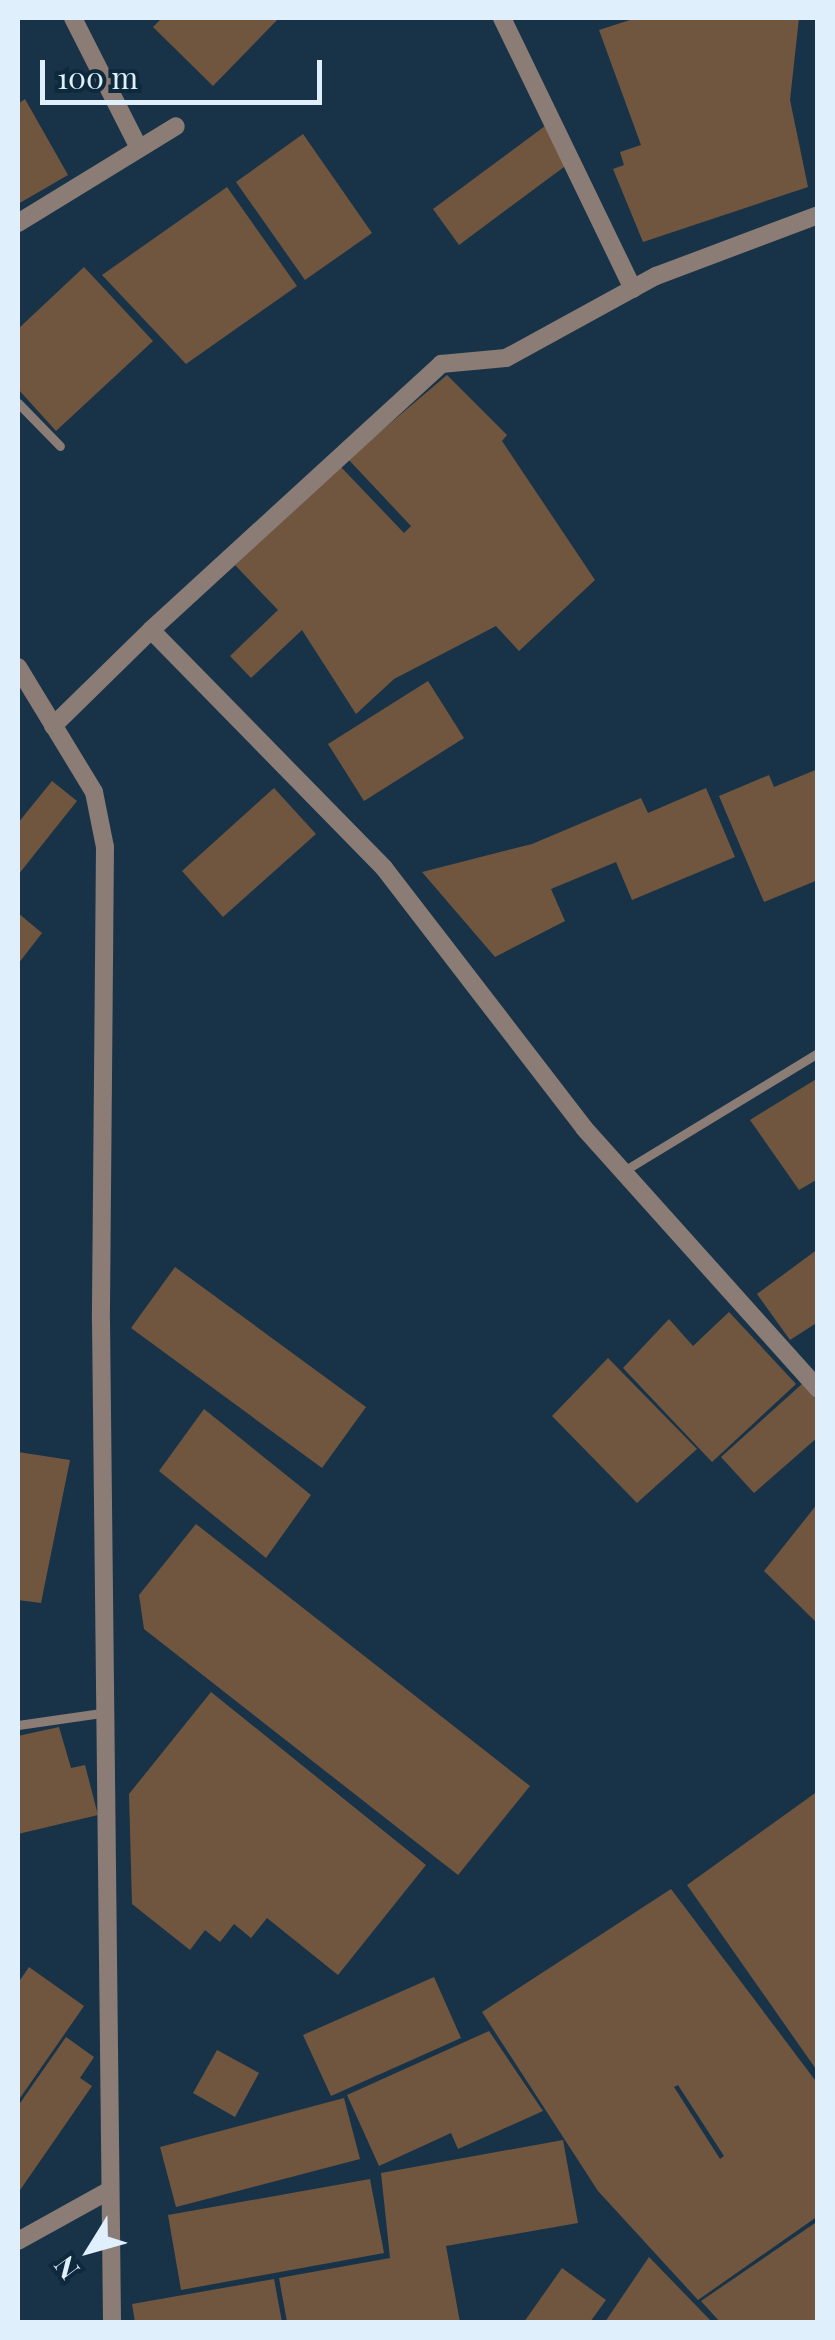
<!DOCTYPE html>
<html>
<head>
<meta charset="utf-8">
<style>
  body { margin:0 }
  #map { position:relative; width:835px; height:2340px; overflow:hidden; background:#183347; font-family:"Playfair Display",serif }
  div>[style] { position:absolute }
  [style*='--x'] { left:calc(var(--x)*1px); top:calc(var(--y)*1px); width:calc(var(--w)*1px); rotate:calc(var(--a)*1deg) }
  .building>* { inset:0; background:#70563f }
  .service>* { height:9px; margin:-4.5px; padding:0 4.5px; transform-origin:4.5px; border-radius:4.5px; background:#8b7c75 }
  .minor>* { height:18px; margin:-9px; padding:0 9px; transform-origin:9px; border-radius:9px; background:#8b7c75 }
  span { translate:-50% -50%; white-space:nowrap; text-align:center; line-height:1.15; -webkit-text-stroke:10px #0e293c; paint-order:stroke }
  .frame { position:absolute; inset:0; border:20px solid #dfeffc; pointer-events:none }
  .north { position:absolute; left:40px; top:2200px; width:100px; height:100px; -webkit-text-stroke:8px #0e293c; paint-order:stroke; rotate:233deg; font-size:28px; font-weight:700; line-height:40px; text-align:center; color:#dfeffc }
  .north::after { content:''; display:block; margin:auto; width:35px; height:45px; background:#dfeffc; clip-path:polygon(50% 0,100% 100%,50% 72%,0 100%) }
  .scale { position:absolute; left:40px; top:60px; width:282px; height:45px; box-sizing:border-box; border:5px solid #dfeffc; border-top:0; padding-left:12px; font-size:30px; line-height:35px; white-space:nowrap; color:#dfeffc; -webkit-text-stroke:8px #0e293c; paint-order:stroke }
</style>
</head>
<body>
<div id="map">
  <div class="building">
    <div style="clip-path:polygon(162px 18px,279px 18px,213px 86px,153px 27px)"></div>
    <div style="clip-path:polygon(636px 18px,799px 18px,790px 100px,808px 187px,643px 242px,613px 169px,624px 165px,620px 152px,641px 145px,599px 30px)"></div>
    <div style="clip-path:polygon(25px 99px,68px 175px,18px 204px,18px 104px)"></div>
    <div style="clip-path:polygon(545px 126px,568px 164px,459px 245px,433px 209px)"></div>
    <div style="clip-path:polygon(303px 134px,372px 233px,305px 280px,236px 182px)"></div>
    <div style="clip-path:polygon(227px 187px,297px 286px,186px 364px,102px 275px)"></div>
    <div style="clip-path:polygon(84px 267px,153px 341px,56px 431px,18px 389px,18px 329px)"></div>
    <div style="clip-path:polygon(447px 375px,507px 435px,502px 441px,595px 580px,519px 651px,496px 626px,394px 679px,356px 714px,302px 630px,251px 678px,230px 656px,278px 610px,235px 565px,340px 466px,404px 533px,411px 526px,348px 459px)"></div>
    <div style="clip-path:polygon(428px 681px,464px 738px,364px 801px,328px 744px)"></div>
    <div style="clip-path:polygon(818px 769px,818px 880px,764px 902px,719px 796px,769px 775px,774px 787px)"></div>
    <div style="clip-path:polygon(52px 781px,77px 801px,18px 875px,18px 823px)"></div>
    <div style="clip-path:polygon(274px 788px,316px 834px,223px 917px,182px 871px)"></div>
    <div style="clip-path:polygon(706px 788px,735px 857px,632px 900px,616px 862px,551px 889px,565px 921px,495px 957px,422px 872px,532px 844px,641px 798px,648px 813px)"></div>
    <div style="clip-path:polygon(18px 913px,42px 933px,18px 964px)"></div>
    <div style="clip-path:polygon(818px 1078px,818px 1179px,799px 1190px,750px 1120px)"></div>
    <div style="clip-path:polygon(818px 1249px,818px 1322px,790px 1340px,757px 1294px)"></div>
    <div style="clip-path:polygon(175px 1267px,366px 1407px,322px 1468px,131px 1328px)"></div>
    <div style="clip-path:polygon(729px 1312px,796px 1384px,712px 1462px,623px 1368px,669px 1319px,693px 1346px)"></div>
    <div style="clip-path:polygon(608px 1358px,697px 1449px,637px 1503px,552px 1416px)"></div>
    <div style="clip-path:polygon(802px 1384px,818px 1401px,818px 1437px,754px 1493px,721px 1457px)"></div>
    <div style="clip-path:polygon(204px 1409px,311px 1495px,266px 1558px,159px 1471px)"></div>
    <div style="clip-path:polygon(18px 1452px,70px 1460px,41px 1603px,18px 1600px)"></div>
    <div style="clip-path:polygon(818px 1503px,818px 1624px,764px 1571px)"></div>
    <div style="clip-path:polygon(196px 1524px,530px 1786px,458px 1875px,144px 1629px,139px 1595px)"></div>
    <div style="clip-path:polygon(211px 1692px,426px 1865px,338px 1975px,267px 1918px,251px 1938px,234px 1924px,220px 1942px,205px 1930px,190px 1950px,132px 1904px,129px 1794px)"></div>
    <div style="clip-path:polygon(59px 1727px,71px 1768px,85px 1765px,98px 1815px,18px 1834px,18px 1736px)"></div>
    <div style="clip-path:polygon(818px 1791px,818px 2072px,687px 1885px)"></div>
    <div style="clip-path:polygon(evenodd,671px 1889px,818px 2084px,818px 2216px,698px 2300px,598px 2191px,482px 2012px,671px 1889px,678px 2085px,724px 2156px,720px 2159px,674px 2087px,678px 2085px)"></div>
    <div style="clip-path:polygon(29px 1967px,84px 2006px,18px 2101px,18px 1983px)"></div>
    <div style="clip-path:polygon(434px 1977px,461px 2038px,331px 2096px,303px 2035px)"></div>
    <div style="clip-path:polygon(489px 2031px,543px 2111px,458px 2149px,451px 2133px,379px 2166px,347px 2095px)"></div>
    <div style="clip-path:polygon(66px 2037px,94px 2057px,80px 2078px,92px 2086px,18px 2193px,18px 2106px)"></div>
    <div style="clip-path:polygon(217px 2050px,259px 2073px,235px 2117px,193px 2093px)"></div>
    <div style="clip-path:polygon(344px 2098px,360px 2159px,176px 2207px,160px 2147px)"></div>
    <div style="clip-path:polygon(563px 2140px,578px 2223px,446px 2246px,460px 2322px,287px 2322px,279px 2278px,390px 2258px,381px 2173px)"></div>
    <div style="clip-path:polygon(370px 2179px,384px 2253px,181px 2290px,168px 2215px)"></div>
    <div style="clip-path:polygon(818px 2221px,818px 2322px,720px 2322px,701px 2301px)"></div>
    <div style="clip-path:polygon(649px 2257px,712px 2322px,605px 2322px)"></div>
    <div style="clip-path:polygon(562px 2268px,606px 2300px,590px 2322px,524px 2322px)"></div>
    <div style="clip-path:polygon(274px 2279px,282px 2322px,135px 2322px,132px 2304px)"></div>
  </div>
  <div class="service">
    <div style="--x:18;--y:403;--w:60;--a:45.7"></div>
    <div style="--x:627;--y:1169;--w:223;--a:-31.3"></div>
    <div style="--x:18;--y:1725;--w:91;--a:-8.2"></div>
  </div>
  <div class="minor">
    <div style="--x:73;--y:18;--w:146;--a:63.1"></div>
    <div style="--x:502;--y:18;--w:301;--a:64.2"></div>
    <div style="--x:18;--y:223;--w:185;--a:-31.5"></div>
    <div style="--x:151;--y:630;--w:394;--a:-42.5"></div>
    <div style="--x:441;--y:364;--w:65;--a:-5.3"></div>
    <div style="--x:506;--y:358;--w:171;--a:-28.7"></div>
    <div style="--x:656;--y:276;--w:173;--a:-20.6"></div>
    <div style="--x:18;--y:667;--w:146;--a:58.7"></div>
    <div style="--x:94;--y:792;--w:56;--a:78.7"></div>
    <div style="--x:105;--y:847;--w:474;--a:90.5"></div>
    <div style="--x:101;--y:1321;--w:1001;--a:89.37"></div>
    <div style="--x:53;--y:726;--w:137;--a:-44.4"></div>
    <div style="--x:151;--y:630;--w:333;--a:45.6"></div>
    <div style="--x:384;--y:868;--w:328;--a:52.4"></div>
    <div style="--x:584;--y:1128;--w:351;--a:48.1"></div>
    <div style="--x:18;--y:2241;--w:105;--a:-29"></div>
  </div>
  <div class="frame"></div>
  <div class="north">N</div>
  <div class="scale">100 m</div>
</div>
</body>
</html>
